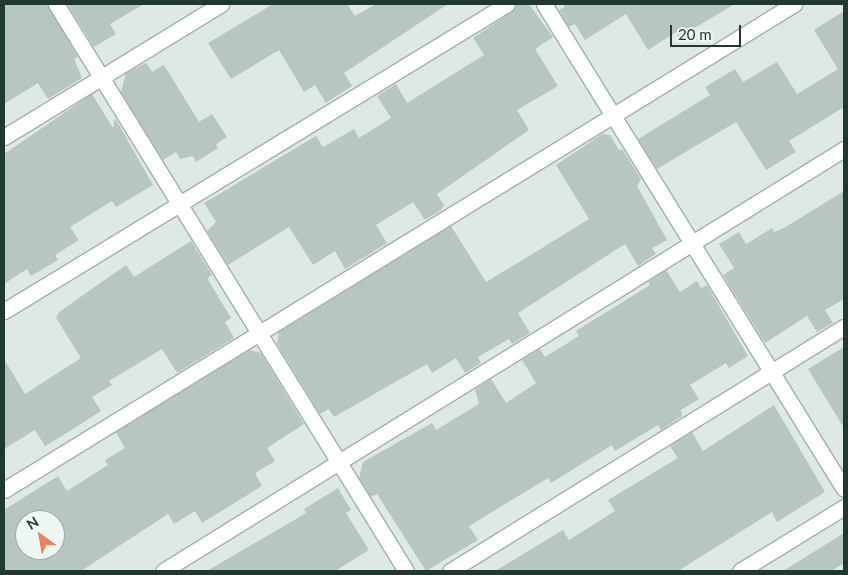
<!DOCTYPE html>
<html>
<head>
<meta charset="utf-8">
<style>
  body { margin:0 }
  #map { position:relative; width:848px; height:575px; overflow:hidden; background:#dee9e4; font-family:Lato,sans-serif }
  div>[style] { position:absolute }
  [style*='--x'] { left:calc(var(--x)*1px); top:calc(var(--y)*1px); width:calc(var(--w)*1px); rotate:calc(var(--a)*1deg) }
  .building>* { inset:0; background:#b7c6c0 }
  .roads { filter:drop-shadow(1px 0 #a2b0ab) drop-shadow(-1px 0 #a2b0ab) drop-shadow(0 1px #a2b0ab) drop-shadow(0 -1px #a2b0ab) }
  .minor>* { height:15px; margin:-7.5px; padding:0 7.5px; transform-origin:7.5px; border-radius:7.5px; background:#fff }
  span { translate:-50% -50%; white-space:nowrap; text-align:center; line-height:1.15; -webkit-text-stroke:4.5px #eef6f2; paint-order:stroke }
  .frame { position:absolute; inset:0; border:5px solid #213732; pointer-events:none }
  .north { position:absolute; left:15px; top:510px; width:50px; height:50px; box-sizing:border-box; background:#eef6f2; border:1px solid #9caaa5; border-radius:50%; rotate:328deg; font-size:14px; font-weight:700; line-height:20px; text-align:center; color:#213732 }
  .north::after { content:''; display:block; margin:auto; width:18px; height:22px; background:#e9825c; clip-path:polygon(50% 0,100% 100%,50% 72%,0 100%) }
  .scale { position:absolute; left:670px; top:25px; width:71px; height:22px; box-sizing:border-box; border:2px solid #213732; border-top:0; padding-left:6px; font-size:15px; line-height:18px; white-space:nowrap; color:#213732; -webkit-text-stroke:4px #eef6f2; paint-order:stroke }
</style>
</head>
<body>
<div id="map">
  <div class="building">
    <div style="clip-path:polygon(4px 4px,47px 4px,78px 57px,74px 59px,82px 78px,48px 99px,38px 83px,4px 104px)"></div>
    <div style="clip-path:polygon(67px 4px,144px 4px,110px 24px,116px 34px,94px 47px)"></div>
    <div style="clip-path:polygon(273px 4px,347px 4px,355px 16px,376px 4px,448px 4px,344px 73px,352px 86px,326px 103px,315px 85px,304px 92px,279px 50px,231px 79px,208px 43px)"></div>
    <div style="clip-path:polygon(516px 4px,529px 4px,553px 37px,535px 49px,558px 86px,517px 110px,529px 130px,437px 194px,444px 205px,441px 210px,425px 220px,413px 202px,376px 225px,387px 243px,345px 269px,335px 251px,313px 265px,289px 227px,228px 265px,207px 231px,216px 222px,204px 203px,316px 136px,323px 147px,354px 129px,359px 138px,391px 118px,377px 96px,396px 84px,407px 103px,484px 55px,473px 38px,512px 12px)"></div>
    <div style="clip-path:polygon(563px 4px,735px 4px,679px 37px,676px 32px,648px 50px,626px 14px,585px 40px,575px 24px,569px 27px,559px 10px,565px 7px)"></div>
    <div style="clip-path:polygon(844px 11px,844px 107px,789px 141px,796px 152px,766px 170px,736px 122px,657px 169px,638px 139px,710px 95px,705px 87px,735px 69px,743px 82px,777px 62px,797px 94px,838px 69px,814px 30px)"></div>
    <div style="clip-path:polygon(146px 63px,152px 72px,164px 65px,199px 122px,212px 114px,227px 137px,216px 144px,218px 148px,196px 162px,193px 156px,180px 159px,176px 152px,163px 160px,121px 92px,126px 73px)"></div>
    <div style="clip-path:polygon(92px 94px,113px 128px,115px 118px,153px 185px,116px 207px,112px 201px,70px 227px,79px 240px,55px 255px,58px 260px,31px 276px,27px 269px,4px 284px,4px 154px)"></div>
    <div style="clip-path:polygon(602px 134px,610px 135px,619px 150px,622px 149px,641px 179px,637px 186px,667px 240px,652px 248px,656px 254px,638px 266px,625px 244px,518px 313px,530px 333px,512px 344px,509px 339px,478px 357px,481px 363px,465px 373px,456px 358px,432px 373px,427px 364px,334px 417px,329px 409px,320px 414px,277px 344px,279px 332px,451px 226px,486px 282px,521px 261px,589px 219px,556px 165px)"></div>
    <div style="clip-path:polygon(844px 191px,844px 299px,825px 310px,833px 323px,817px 332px,807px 316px,765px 343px,723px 275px,734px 268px,719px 244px,739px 232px,746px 244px,772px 228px,774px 232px,784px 228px)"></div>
    <div style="clip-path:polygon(191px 241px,212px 275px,207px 278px,231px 318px,225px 322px,234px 338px,177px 373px,162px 349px,109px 381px,112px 385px,92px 397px,101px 411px,62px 436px,45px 446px,35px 430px,4px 449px,4px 359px,25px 394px,81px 358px,56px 318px,59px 312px,126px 265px,134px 277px)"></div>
    <div style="clip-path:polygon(666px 270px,680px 292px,697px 281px,701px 288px,707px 285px,748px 356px,729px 368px,726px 363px,690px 385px,699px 399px,681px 410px,682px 416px,661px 430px,658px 425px,615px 451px,612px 445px,551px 483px,548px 478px,469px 526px,478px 540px,426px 571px,377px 494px,371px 497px,359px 478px,363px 462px,432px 423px,436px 430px,479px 404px,475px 389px,491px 379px,506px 403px,536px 383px,522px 360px,540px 349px,545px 357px,579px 336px,576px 331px,650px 285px,648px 282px)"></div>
    <div style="clip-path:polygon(844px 347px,844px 428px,808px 369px)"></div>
    <div style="clip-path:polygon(evenodd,249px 350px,261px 353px,304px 424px,267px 448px,275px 461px,255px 473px,262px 486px,202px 523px,195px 511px,174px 524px,168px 514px,81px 571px,4px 571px,4px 510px,58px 476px,67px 491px,108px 465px,105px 460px,125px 448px,116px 432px,249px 350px,25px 520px,55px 520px,55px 550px,25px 550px,25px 520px)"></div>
    <div style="clip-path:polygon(774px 405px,825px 492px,777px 522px,772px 512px,678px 571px,495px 571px,563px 530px,569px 540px,615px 511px,608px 500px,678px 458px,670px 446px,692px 432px,703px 451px)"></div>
    <div style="clip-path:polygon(338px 488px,351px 510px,346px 513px,369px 550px,335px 571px,207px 571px,306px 513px,304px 509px)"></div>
    <div style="clip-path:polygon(844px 533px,844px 563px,831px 571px,783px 571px)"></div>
  </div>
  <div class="roads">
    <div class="minor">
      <div style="--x:56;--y:4;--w:666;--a:58.31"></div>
      <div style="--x:544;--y:4;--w:570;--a:58.26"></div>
      <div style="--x:4;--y:137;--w:255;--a:-31.5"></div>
      <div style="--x:4;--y:311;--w:589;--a:-31.4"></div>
      <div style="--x:4;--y:490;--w:928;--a:-31.6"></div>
      <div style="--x:163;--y:571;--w:801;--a:-31.79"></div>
      <div style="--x:450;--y:571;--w:463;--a:-31.8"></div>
      <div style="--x:740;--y:571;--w:122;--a:-31.6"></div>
    </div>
  </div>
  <div class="frame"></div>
  <div class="north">N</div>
  <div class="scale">20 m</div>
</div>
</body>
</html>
